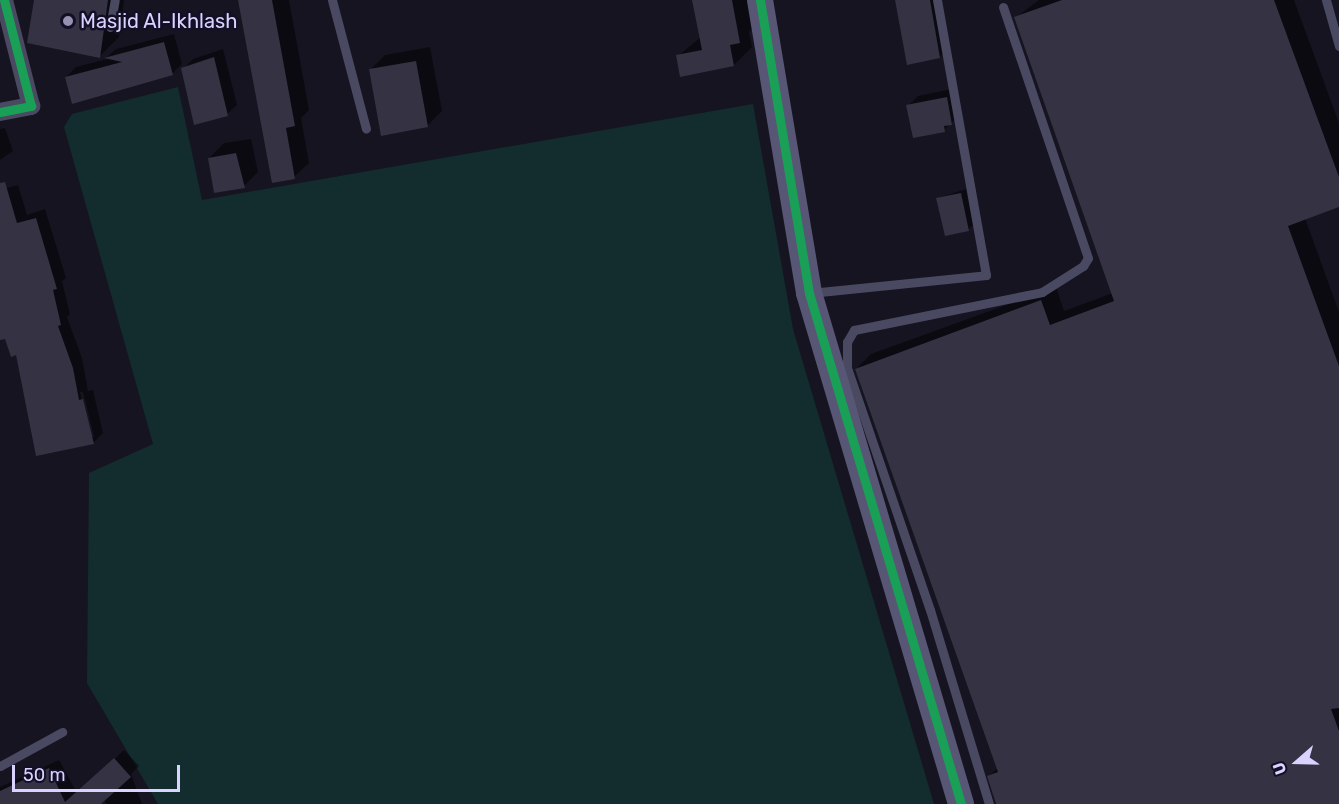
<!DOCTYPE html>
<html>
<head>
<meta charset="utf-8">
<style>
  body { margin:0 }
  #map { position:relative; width:1339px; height:804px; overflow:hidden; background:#161421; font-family:Rubik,sans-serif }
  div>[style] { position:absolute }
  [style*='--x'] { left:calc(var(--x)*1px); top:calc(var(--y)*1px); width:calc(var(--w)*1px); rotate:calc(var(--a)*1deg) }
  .green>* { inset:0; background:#132c2d }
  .shadow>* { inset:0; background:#0007 }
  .building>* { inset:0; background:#343243 }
  .lane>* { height:9px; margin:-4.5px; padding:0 4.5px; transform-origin:4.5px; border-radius:4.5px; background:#4a4962 }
  .street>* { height:18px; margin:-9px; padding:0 9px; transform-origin:9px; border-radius:9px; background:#4a4962 }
  .secondary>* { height:26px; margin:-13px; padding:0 13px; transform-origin:13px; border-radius:13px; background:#575674 }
  .cycleway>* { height:9px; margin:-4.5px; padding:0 4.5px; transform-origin:4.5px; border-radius:4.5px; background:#1a9f57 }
  .dots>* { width:16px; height:16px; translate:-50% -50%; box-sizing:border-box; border:3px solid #130f26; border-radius:50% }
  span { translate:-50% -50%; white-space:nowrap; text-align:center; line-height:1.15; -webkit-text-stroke:5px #130f26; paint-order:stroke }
  .poi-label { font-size:20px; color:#d9d4ff }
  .left { translate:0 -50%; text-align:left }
  .north { position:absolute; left:1267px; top:732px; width:60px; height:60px; -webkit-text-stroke:4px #130f26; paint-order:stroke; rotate:250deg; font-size:16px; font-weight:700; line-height:24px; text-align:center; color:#d9d4ff }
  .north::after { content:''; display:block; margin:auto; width:21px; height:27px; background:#d9d4ff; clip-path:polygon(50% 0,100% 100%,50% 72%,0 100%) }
  .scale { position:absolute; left:12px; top:765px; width:168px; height:27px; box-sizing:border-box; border:3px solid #d9d4ff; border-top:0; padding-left:8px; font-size:18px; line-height:21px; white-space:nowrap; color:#d9d4ff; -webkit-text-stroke:4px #130f26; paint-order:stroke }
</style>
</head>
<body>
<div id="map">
  <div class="green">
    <div style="clip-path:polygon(178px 87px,202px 200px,753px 104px,793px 329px,934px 804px,158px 804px,87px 683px,89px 473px,153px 444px,64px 127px,72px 114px)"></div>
  </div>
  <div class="shadow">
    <div style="clip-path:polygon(36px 0,124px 0,119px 37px,100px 56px)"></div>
    <div style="clip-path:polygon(239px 0,289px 0,309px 110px,301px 118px,309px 163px,294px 177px)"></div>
    <div style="clip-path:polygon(694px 0,753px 0,758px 23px,749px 32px,752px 47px,734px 65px,678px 56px,701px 37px)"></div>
    <div style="clip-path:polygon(896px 0,940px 0,948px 48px,940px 57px)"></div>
    <div style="clip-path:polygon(1039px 0,1294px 0,1339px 123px,1339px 205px,1305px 218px,1339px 312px,1339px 804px,995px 804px,989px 776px,998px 768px,856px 369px,871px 354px,1056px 287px,1064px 311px,1113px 293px,1015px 18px)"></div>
    <div style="clip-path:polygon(174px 34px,182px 64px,172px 74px,66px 77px,76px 67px,111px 58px,107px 57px,116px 49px)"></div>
    <div style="clip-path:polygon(430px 47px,442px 111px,427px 126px,370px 70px,385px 55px)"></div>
    <div style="clip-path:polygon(223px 49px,237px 105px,227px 114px,183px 69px,193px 59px)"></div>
    <div style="clip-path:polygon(957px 88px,961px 113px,944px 130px,908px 106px,918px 96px)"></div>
    <div style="clip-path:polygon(5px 128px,13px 151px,0 160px,0 129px)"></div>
    <div style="clip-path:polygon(251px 139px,258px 172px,244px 186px,209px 158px,224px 143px)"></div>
    <div style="clip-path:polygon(evenodd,18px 185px,27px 215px,45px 209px,66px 278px,62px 281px,70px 314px,67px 317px,82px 358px,88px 391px,93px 390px,103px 433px,93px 443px,7px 337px,0 338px,0 190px,18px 185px,80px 392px,83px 392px,94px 437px,91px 437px,80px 392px)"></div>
    <div style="clip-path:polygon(966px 189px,973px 225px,968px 230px,938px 198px)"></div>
    <div style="clip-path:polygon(124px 750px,139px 766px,131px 774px,142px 804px,106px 804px,96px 777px)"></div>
    <div style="clip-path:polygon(59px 760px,83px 804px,0 804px,0 787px)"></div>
  </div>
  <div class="building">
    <div style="clip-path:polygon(34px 0,108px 0,100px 58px,27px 43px)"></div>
    <div style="clip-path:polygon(238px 0,272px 0,295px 126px,286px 128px,295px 179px,272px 183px)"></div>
    <div style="clip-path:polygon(692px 0,732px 0,740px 43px,730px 45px,734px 66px,680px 77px,676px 55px,702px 50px)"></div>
    <div style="clip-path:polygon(895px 0,930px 0,940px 58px,907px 65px)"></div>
    <div style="clip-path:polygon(1062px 0,1274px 0,1339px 177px,1339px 207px,1288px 226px,1339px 366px,1339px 708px,1331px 709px,1339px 731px,1339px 804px,996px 804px,987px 776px,998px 772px,855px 369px,1041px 300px,1050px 325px,1114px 301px,1014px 17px)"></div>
    <div style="clip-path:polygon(164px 42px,173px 75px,72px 104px,65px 77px,122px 62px,104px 58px)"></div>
    <div style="clip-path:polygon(214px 57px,228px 116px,194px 125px,181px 68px)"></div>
    <div style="clip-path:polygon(416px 61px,428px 127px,381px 136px,369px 69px)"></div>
    <div style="clip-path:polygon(947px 97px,952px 125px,944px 126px,945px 132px,913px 138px,906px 105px)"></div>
    <div style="clip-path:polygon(236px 153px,245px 188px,214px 193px,208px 158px)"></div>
    <div style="clip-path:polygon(5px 182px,17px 223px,36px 218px,57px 289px,53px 290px,61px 325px,58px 326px,73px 368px,79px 400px,83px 399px,94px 444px,36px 456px,16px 355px,11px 357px,5px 339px,0 340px,0 183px)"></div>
    <div style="clip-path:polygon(961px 193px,969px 231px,945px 236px,936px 198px)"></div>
    <div style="clip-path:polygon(114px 758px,131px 777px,101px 804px,0 804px,0 791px,49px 768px,65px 802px)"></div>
  </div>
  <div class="lane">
    <div style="--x:332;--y:0;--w:133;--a:75.2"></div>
    <div style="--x:1326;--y:0;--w:48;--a:74.2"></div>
    <div style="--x:110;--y:27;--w:27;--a:-80"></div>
    <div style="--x:810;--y:293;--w:177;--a:-5.8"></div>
    <div style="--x:986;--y:275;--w:279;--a:-100.1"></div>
    <div style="--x:0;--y:766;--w:71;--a:-28.7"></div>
    <div style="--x:989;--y:804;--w:203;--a:-106.9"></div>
    <div style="--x:930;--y:610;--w:257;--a:-108.9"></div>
    <div style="--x:847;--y:367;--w:25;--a:-90"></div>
    <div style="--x:847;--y:342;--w:14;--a:-60"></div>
    <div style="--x:854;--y:330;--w:192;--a:-11.4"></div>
    <div style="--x:1042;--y:292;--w:49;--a:-32.4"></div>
    <div style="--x:1083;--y:266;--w:9;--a:-58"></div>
    <div style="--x:1088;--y:258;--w:265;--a:-108.7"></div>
  </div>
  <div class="street">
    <div style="--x:0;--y:112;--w:32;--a:-11"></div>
    <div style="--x:31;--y:106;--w:109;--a:-104.3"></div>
  </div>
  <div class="secondary">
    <div style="--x:760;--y:0;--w:297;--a:80.5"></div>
    <div style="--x:809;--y:293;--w:533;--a:73.43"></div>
  </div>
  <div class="cycleway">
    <div style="--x:760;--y:0;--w:297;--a:80.5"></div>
    <div style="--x:809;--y:293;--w:533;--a:73.43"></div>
    <div style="--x:0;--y:112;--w:32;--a:-11"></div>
    <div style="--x:31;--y:106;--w:109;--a:-104.3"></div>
  </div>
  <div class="dots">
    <div style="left:68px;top:21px;background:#9591b1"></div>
  </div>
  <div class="poi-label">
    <span class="left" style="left:80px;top:21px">Masjid Al-Ikhlash</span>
  </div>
  <div class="north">U</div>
  <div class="scale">50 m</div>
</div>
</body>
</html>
